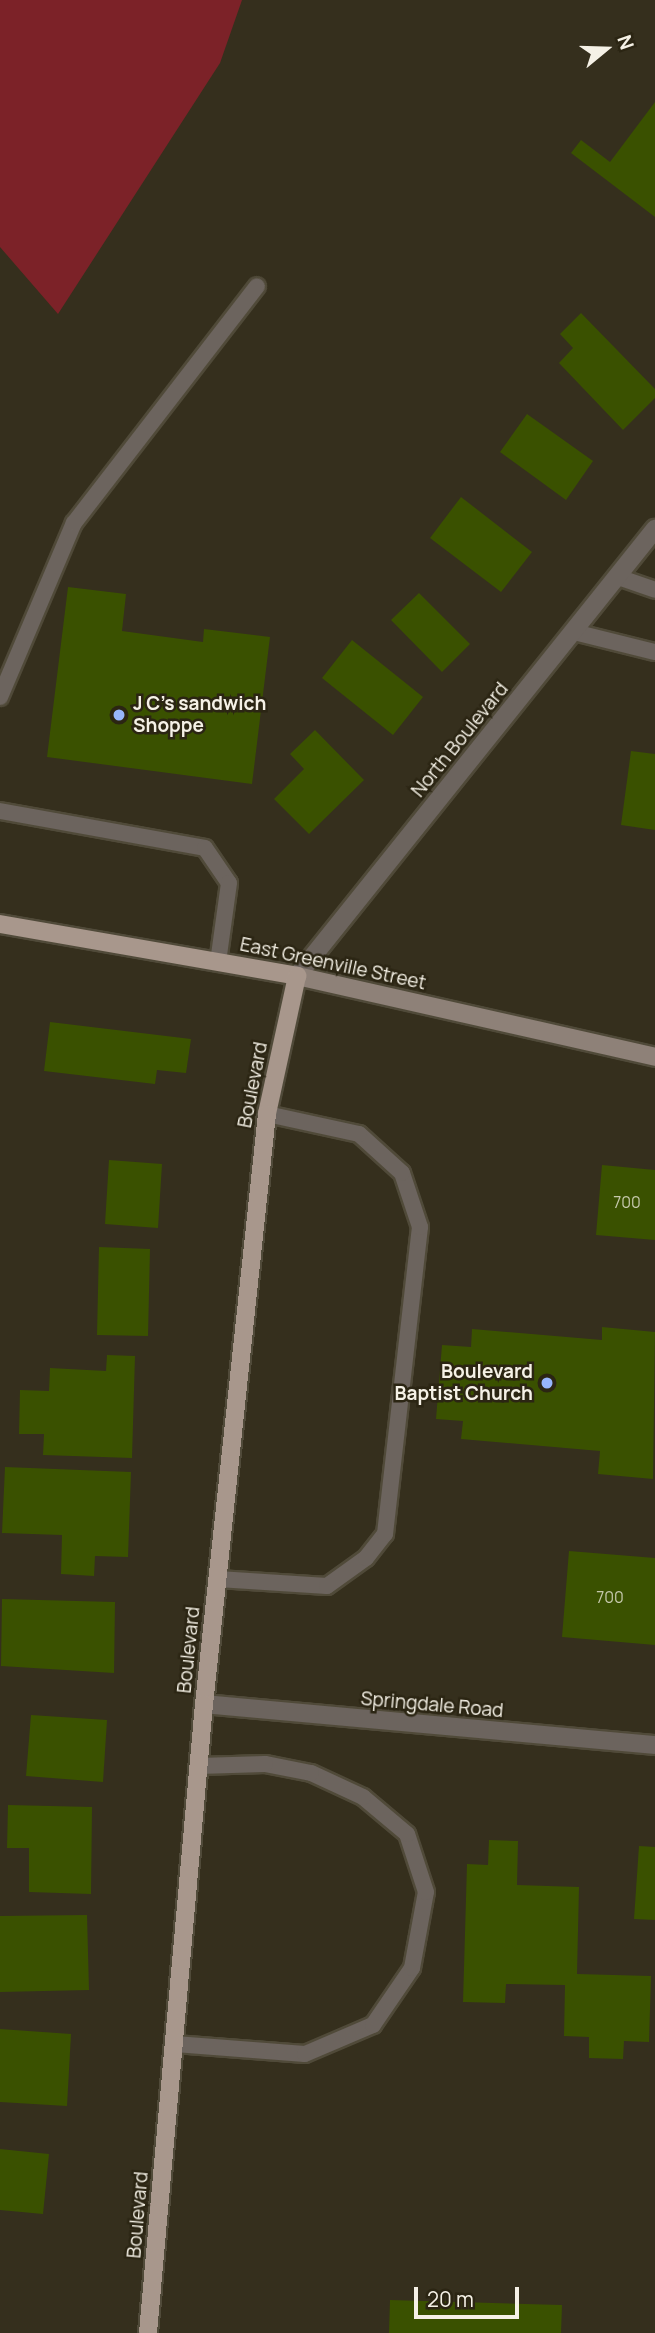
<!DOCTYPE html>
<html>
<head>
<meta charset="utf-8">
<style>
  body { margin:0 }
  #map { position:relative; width:655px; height:2333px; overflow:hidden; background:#352f1d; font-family:Manrope,sans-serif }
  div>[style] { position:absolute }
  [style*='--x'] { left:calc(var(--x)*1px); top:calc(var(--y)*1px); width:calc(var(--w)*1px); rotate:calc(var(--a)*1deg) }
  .green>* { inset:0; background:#7c2228 }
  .building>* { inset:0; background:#3a5100 }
  .roads { filter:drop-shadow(2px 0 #504a39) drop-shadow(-2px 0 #504a39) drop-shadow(0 2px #504a39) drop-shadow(0 -2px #504a39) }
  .service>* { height:16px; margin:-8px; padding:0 8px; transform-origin:8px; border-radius:8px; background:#6c645e }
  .minor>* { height:18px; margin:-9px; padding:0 9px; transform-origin:9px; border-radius:9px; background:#6c645e }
  .tertiary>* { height:18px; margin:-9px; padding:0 9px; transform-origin:9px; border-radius:9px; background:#6c645e }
  .secondary>* { height:18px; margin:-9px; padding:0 9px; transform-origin:9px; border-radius:9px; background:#8e8178 }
  .primary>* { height:18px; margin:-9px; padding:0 9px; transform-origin:9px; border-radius:9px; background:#a8978c }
  .dots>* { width:19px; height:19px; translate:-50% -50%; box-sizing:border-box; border:4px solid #2b2513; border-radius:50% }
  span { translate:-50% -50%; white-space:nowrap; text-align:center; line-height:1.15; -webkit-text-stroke:5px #2b2513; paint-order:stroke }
  .number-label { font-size:16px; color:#c6c9ac }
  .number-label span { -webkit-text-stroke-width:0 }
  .poi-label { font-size:19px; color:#f5f1e6; font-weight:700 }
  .left { translate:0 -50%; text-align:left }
  .right { translate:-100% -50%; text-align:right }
  .street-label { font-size:19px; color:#f5f1e6 }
  .north { position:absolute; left:571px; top:14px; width:70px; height:70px; -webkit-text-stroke:5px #2b2513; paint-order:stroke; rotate:71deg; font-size:19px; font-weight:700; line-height:28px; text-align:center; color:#f5f1e6 }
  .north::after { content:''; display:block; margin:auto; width:24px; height:32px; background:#f5f1e6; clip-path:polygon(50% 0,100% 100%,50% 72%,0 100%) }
  .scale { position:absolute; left:414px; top:2287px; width:105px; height:32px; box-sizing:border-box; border:4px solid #f5f1e6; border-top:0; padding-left:9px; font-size:21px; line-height:24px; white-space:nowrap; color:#f5f1e6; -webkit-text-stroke:5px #2b2513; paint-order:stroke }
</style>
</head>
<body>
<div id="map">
  <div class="green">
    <div style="clip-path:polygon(0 0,242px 0,220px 63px,58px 314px,0 247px)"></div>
  </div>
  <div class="building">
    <div style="clip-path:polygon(655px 102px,655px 217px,571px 153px,581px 140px,610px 162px)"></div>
    <div style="clip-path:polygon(581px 313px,655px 389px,655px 398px,623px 430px,559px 363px,573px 348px,560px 334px)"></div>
    <div style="clip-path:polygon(527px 414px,593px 461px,566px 500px,500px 452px)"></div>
    <div style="clip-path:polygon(461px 497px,532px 552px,501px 592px,430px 538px)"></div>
    <div style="clip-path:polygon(68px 587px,126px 594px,122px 631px,203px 642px,204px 629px,270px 637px,252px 784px,47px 757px)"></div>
    <div style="clip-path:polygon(419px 593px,470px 644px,442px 672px,391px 620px)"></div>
    <div style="clip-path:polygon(352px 640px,423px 697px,393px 735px,322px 678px)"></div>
    <div style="clip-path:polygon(315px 730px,364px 780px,309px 834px,274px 799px,304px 769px,290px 754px)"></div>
    <div style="clip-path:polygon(631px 751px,655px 754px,655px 830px,621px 825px)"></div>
    <div style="clip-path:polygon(50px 1022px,191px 1039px,186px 1073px,157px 1070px,155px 1084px,44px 1071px)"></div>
    <div style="clip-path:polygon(109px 1160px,162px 1164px,158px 1228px,105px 1224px)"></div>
    <div style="clip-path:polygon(602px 1165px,655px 1170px,655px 1240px,596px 1235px)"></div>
    <div style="clip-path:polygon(99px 1247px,150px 1249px,148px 1336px,97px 1335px)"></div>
    <div style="clip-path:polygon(602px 1327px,655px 1332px,653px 1479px,598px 1474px,600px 1451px,461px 1439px,463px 1421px,436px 1419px,442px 1345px,471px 1347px,472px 1329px,602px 1340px)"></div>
    <div style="clip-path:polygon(107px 1355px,135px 1356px,132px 1458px,43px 1455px,44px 1434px,19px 1434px,20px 1390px,49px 1391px,50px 1368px,106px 1371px)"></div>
    <div style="clip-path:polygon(5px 1467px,131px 1472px,128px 1557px,95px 1556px,94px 1576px,61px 1574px,62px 1535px,2px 1533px)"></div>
    <div style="clip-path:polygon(569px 1551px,655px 1558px,655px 1645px,562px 1637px)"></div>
    <div style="clip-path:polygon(2px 1599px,115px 1602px,114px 1673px,1px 1666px)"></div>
    <div style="clip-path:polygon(31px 1715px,107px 1720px,103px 1782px,26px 1776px)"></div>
    <div style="clip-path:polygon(8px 1805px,92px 1807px,91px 1894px,29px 1892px,29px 1848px,7px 1848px)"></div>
    <div style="clip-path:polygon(489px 1840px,518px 1841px,517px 1885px,579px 1887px,577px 1974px,651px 1976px,649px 2042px,624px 2041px,623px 2059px,589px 2058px,589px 2037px,564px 2036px,565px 1985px,506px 1984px,505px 2003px,463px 2002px,467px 1864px,488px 1865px)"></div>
    <div style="clip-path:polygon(639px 1846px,655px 1847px,655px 1920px,634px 1919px)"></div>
    <div style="clip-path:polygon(87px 1915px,89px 1990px,0 1992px,0 1916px)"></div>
    <div style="clip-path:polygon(0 2029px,71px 2034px,67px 2106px,0 2102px)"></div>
    <div style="clip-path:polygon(0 2149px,49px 2154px,43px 2214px,0 2210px)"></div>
    <div style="clip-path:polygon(390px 2300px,562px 2305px,561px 2333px,389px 2333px)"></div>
  </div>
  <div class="roads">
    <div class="service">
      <div style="--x:618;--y:577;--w:39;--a:19"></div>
      <div style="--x:574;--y:632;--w:83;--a:13.9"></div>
      <div style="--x:0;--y:697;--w:189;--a:-67"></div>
      <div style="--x:74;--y:523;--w:299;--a:-52.3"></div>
      <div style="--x:0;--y:811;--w:208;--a:10.2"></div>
      <div style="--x:205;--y:848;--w:42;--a:55.6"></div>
      <div style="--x:229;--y:883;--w:80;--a:97.9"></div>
      <div style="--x:218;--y:1579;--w:109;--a:3.7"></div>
      <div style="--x:327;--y:1586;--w:48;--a:-35.7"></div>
      <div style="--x:366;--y:1558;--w:31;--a:-52"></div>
      <div style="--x:385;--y:1534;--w:309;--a:-83.5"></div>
      <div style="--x:420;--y:1227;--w:57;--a:-108.4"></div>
      <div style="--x:402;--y:1173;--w:58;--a:-137.8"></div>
      <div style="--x:359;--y:1134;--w:94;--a:-167.7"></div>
      <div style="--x:175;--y:2044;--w:130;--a:4.4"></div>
      <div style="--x:305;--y:2054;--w:74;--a:-23.1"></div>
      <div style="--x:373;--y:2025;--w:69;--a:-55.6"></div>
      <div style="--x:412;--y:1968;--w:77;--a:-79.6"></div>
      <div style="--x:426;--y:1892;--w:61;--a:-108.1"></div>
      <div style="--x:407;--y:1834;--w:57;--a:-139.9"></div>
      <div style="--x:363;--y:1797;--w:57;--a:-155.2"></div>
      <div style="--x:311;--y:1773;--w:47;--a:-168.9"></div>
      <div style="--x:265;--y:1764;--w:66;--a:178.3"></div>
    </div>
    <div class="minor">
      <div style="--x:204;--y:1704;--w:453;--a:5.2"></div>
    </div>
    <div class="tertiary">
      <div style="--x:297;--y:976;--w:573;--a:-51.31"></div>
    </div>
    <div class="secondary">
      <div style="--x:297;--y:976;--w:367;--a:12.7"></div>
    </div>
    <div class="primary">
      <div style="--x:0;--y:924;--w:302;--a:9.9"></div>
      <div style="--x:297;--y:976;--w:141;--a:102.3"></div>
      <div style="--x:267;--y:1114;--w:593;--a:96.09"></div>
      <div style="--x:204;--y:1704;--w:631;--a:95.09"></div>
    </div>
  </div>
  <div class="dots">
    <div style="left:119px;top:715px;background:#97b6fd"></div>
    <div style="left:547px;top:1383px;background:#97b6fd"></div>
  </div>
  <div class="number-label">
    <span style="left:627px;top:1202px">700</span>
    <span style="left:610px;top:1597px">700</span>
  </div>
  <div class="poi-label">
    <span class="left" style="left:133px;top:715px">J C's sandwich<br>Shoppe</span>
    <span class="right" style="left:533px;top:1383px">Boulevard<br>Baptist Church</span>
  </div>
  <div class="street-label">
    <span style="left:460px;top:740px;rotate:-51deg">North Boulevard</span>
    <span style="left:333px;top:964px;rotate:12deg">East Greenville Street</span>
    <span style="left:253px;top:1085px;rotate:-79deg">Boulevard</span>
    <span style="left:189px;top:1650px;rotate:-84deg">Boulevard</span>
    <span style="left:432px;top:1705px;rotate:5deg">Springdale Road</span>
    <span style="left:138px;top:2215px;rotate:-85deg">Boulevard</span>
  </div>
  <div class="north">N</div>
  <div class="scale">20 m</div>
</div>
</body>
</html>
